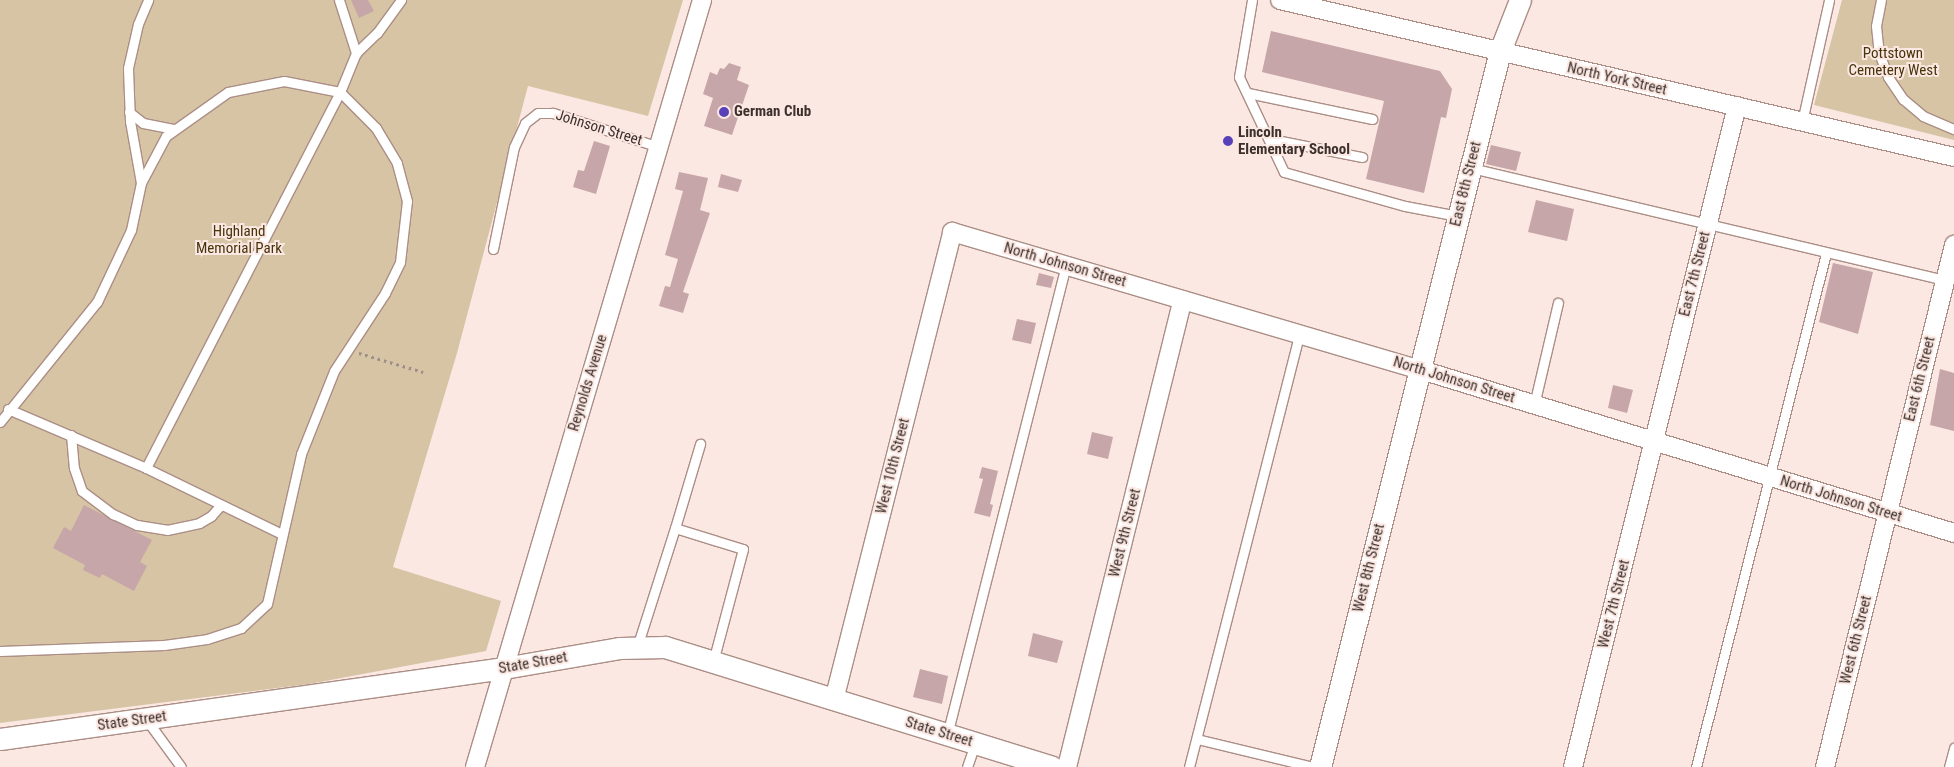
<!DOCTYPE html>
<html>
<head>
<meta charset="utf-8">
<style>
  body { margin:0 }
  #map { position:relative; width:1954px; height:767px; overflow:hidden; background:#fce8e3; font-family:"Roboto Condensed",sans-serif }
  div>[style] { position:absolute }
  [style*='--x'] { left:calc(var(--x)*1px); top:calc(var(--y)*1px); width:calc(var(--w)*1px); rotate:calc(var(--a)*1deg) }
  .green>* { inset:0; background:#d6c4a5 }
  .building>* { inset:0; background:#c6a6a8 }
  .path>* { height:2.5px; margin-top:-1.25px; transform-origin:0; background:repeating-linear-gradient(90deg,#9e8e8a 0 2.5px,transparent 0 6.5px) }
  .roads { filter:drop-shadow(1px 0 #ab8e85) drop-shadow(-1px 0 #ab8e85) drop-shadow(0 1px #ab8e85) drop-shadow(0 -1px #ab8e85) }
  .service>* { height:9px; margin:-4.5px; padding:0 4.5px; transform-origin:4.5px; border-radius:4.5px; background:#fff }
  .minor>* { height:18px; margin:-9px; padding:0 9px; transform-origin:9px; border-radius:9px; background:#fff }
  .tertiary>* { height:21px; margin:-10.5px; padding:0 10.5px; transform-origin:10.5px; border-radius:10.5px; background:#fff }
  .dots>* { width:14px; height:14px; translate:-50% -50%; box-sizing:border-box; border:2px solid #fce8e3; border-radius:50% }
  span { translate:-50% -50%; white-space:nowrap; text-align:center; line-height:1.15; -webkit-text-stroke:4px #fce8e3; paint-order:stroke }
  .park-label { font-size:15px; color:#473309 }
  .street-label { font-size:15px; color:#3c302c }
  .poi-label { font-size:15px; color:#3c302c; font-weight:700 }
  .left { translate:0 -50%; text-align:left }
</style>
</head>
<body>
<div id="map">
  <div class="green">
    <div style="clip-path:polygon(0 0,683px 0,648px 116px,528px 86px,457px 353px,393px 567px,501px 601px,486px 651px,309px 684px,0 723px)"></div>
    <div style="clip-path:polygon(1842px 0,1954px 0,1954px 140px,1814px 105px)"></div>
  </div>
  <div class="building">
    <div style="clip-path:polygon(351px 0,368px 0,374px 11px,359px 18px)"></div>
    <div style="clip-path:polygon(1271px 31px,1440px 71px,1452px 89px,1446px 118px,1441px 117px,1424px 193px,1366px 179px,1384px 101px,1262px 72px)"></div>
    <div style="clip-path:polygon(729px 63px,741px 67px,737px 80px,749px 85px,732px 135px,704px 126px,713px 98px,703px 94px,710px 72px,717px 75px,720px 68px,724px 69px)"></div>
    <div style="clip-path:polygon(594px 141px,610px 146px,596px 194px,573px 187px,578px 170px,584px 171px)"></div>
    <div style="clip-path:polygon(1491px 145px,1521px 152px,1516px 171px,1486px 164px)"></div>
    <div style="clip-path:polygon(679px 172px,708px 178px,700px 210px,710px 213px,683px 292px,689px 294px,683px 313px,659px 306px,665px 286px,670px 287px,678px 259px,665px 255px,683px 191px,675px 189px)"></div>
    <div style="clip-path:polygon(721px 174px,742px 180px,738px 192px,718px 187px)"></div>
    <div style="clip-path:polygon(1536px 200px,1574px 209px,1567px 241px,1528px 232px)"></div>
    <div style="clip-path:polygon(1833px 263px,1873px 272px,1858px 334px,1819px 322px)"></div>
    <div style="clip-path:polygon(1039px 273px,1054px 277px,1051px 288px,1036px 285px)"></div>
    <div style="clip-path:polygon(1017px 319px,1036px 323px,1031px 344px,1012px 340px)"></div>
    <div style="clip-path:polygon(1940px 369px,1954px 373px,1954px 431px,1930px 425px)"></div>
    <div style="clip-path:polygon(1613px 385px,1633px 390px,1627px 413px,1608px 408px)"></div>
    <div style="clip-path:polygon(1092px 432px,1113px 437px,1108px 459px,1087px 454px)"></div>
    <div style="clip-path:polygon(982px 467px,998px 471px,990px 504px,993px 505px,990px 517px,974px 513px,983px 479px,979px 478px)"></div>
    <div style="clip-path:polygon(84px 505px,152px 540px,140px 562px,147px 566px,134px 591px,102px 574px,100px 578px,83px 570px,85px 565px,53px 548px,64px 527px,71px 531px)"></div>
    <div style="clip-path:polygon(1033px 633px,1063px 641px,1057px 663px,1028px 656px)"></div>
    <div style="clip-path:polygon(920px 669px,948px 676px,942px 704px,913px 697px)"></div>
  </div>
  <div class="path">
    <div style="--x:359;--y:353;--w:67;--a:16.5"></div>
  </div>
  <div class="roads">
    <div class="service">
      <div style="--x:339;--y:0;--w:56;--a:72.2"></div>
      <div style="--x:1252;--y:0;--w:78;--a:99.6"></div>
      <div style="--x:1239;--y:77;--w:105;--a:64.7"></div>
      <div style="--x:1284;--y:172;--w:126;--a:15.7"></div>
      <div style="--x:1405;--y:206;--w:54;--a:10.7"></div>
      <div style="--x:1881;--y:0;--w:26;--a:101"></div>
      <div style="--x:1876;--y:26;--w:27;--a:84"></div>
      <div style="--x:1879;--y:53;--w:26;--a:69"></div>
      <div style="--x:1888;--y:77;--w:27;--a:56"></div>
      <div style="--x:1903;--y:99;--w:26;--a:40"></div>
      <div style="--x:1923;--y:116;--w:34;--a:23"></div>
      <div style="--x:1248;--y:93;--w:127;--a:11.8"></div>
      <div style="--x:129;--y:112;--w:18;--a:38"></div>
      <div style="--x:143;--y:123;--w:32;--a:11"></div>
      <div style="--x:1802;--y:122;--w:125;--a:-77.5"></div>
      <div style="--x:1271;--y:139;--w:93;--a:11.2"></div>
      <div style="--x:1471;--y:168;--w:487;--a:13.3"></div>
      <div style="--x:141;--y:183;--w:53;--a:-62"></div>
      <div style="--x:166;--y:136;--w:76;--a:-35.4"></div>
      <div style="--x:228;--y:92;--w:57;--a:-11.1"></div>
      <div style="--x:284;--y:81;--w:57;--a:11.1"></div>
      <div style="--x:340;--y:92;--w:423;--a:117.3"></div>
      <div style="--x:146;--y:468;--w:151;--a:25.9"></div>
      <div style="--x:493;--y:249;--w:104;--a:-78.4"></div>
      <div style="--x:514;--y:147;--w:26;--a:-65"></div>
      <div style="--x:525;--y:123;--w:16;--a:-38"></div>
      <div style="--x:538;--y:113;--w:15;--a:0"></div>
      <div style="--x:553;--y:113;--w:111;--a:17.8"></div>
      <div style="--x:1534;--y:405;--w:105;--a:-76.8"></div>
      <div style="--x:8;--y:409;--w:150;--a:23.1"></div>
      <div style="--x:0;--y:422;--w:154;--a:-51.1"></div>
      <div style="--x:97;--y:302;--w:80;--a:-64.7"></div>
      <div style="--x:131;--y:230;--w:48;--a:-78"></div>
      <div style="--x:141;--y:183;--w:63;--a:-100.1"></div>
      <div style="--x:130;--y:121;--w:53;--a:-92.2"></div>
      <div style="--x:128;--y:68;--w:45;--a:-77.2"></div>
      <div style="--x:138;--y:24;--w:26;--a:-67"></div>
      <div style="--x:71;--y:435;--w:33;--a:85"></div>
      <div style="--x:74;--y:468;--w:24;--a:71"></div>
      <div style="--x:82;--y:491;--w:39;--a:37"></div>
      <div style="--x:113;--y:514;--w:26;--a:25"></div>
      <div style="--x:137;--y:525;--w:30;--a:9"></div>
      <div style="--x:167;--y:530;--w:33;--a:-12"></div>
      <div style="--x:199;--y:523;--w:14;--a:-30"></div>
      <div style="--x:211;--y:516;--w:13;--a:-48"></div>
      <div style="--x:675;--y:528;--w:88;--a:-73.4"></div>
      <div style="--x:637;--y:647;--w:125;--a:-72.3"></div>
      <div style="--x:675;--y:528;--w:71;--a:17.2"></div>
      <div style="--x:743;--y:549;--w:117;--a:104.9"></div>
      <div style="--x:0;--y:651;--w:164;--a:-2.1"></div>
      <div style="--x:164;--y:645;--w:43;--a:-7.9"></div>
      <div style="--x:207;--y:639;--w:36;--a:-18"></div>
      <div style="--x:241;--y:628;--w:35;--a:-43"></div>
      <div style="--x:267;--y:604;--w:154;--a:-77.2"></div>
      <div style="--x:301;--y:454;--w:89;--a:-68.3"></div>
      <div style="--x:334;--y:371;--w:93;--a:-56.8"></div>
      <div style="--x:385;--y:293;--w:34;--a:-64"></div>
      <div style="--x:400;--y:262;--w:61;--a:-83.5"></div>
      <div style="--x:407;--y:201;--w:39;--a:-105"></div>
      <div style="--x:397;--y:163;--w:41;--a:-121"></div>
      <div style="--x:376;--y:128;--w:51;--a:-135"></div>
      <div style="--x:340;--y:92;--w:42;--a:-67.7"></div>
      <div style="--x:356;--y:53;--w:29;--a:-44"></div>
      <div style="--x:377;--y:33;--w:41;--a:-54"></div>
      <div style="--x:146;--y:719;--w:59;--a:53.9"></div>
      <div style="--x:947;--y:735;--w:485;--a:-75.8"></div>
      <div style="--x:1197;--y:739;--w:119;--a:13.6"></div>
      <div style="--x:967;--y:767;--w:24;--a:-71"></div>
      <div style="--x:1189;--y:767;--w:447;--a:-75.7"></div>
      <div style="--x:1696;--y:767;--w:530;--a:-75.81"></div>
      <div style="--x:1949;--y:767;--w:20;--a:-75"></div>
    </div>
    <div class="minor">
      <div style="--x:1280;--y:0;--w:692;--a:13.11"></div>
      <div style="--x:834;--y:700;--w:483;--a:-75.8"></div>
      <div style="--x:952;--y:232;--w:486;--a:16.4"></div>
      <div style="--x:1418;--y:369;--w:561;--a:17.01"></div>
      <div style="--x:475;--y:767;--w:800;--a:-73.51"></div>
      <div style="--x:1067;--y:767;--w:481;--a:-76.1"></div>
      <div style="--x:1573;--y:767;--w:681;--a:-76.07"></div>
      <div style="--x:1825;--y:767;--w:538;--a:-76.12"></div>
    </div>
    <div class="tertiary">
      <div style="--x:0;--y:739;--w:509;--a:-8.02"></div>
      <div style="--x:504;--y:668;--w:118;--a:-9.8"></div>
      <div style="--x:620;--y:648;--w:45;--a:-1.3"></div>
      <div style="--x:665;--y:647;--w:405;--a:17.2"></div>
      <div style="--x:1320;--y:767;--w:738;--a:-75.89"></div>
      <div style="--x:1500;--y:51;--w:55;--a:-68.6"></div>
    </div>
  </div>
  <div class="dots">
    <div style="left:724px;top:112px;background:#5840b8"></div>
    <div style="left:1228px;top:141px;background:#5840b8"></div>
  </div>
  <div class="park-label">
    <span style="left:1893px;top:62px">Pottstown<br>Cemetery West</span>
    <span style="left:239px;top:240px">Highland<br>Memorial Park</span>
  </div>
  <div class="street-label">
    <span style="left:1617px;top:79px;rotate:13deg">North York Street</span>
    <span style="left:599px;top:128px;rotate:17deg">Johnson Street</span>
    <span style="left:1466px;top:184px;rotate:-76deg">East 8th Street</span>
    <span style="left:1065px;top:265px;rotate:16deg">North Johnson Street</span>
    <span style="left:1695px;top:274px;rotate:-76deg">East 7th Street</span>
    <span style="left:1920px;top:379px;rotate:-76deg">East 6th Street</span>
    <span style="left:1454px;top:380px;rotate:17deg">North Johnson Street</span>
    <span style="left:588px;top:383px;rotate:-73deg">Reynolds Avenue</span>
    <span style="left:893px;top:466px;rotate:-76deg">West 10th Street</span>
    <span style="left:1841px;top:499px;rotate:17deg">North Johnson Street</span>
    <span style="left:1125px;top:533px;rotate:-76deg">West 9th Street</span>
    <span style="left:1369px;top:568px;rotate:-76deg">West 8th Street</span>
    <span style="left:1614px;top:604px;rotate:-76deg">West 7th Street</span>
    <span style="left:1856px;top:640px;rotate:-76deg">West 6th Street</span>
    <span style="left:533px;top:663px;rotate:-10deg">State Street</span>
    <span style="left:132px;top:721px;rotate:-8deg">State Street</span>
    <span style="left:939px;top:732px;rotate:17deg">State Street</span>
  </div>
  <div class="poi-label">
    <span class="left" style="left:734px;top:112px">German Club</span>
    <span class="left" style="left:1238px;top:141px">Lincoln<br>Elementary School</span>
  </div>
</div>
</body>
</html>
